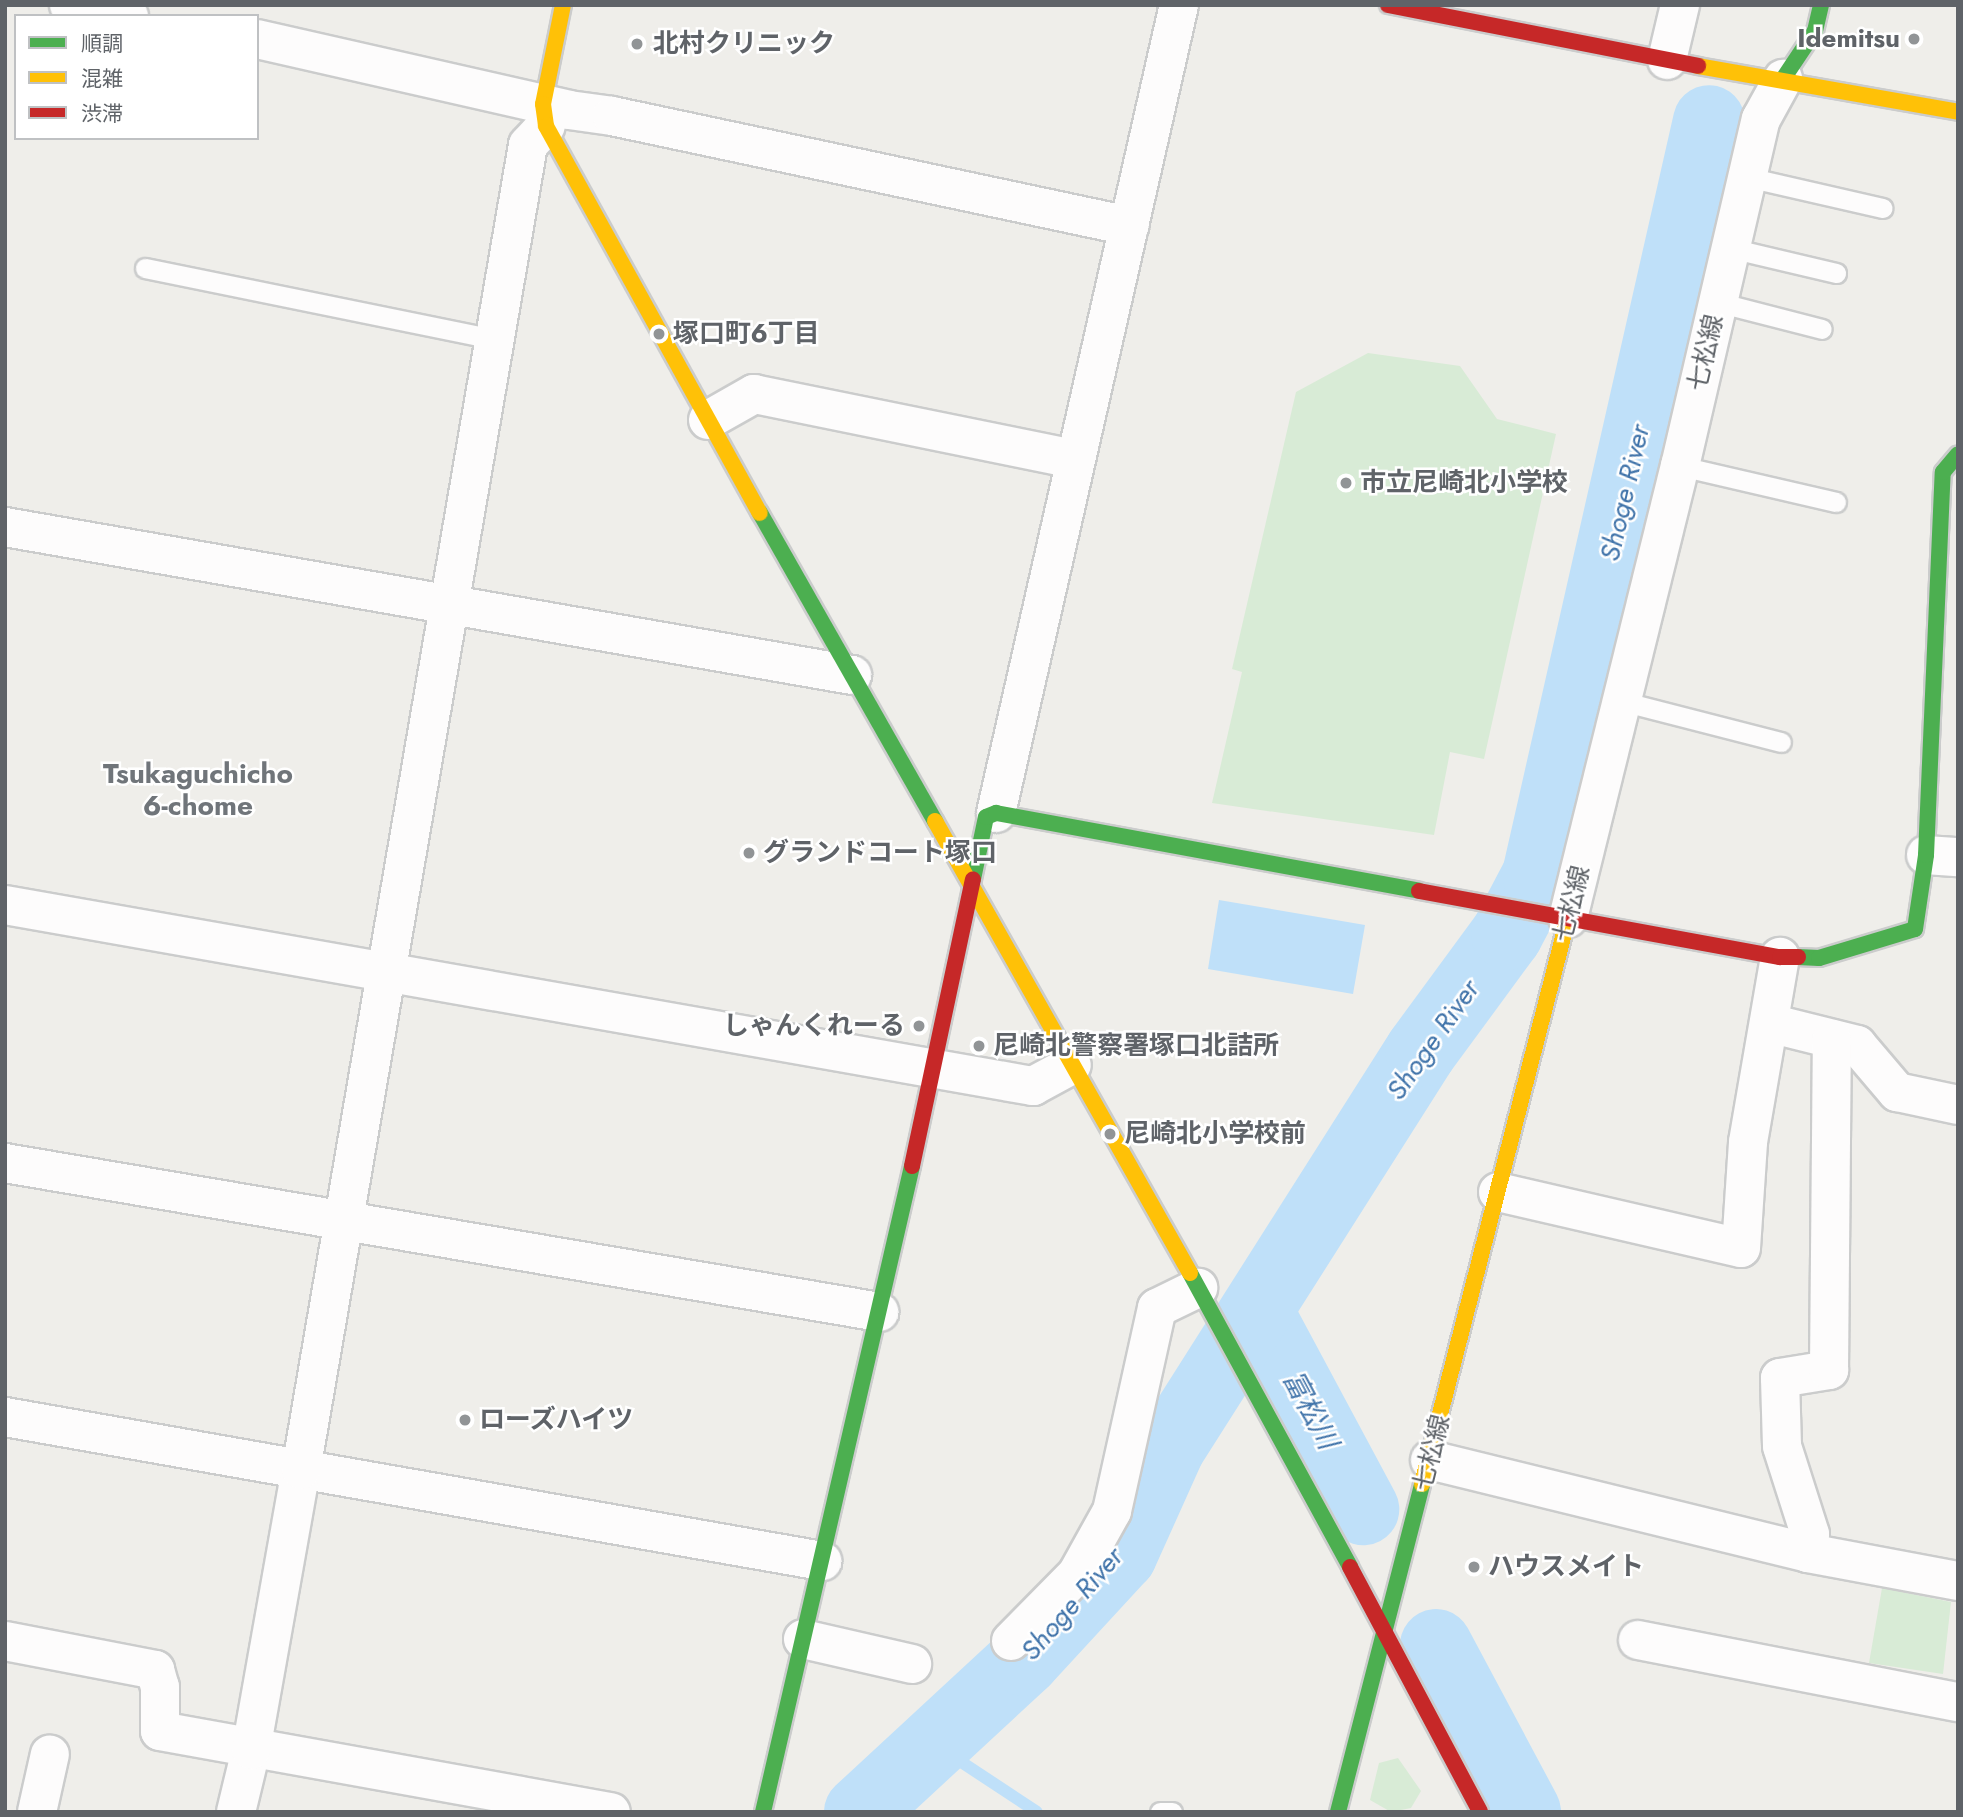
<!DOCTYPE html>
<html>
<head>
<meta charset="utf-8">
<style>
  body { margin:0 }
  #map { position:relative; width:1963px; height:1817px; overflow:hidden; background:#efeeea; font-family:Jost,"Noto Sans JP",sans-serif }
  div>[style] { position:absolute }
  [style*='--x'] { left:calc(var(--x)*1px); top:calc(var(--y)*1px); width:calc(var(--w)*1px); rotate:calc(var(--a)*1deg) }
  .green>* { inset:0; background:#d8ebd6 }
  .water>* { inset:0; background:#bfe0f9 }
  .stream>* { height:12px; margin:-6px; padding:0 6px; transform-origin:6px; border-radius:6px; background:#bfe0f9 }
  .river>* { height:72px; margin:-36px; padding:0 36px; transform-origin:36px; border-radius:36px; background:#bfe0f9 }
  .roads { filter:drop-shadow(2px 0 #cbcccc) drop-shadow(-2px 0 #cbcccc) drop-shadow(0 2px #cbcccc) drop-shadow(0 -2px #cbcccc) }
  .lane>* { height:19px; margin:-9.5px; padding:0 9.5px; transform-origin:9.5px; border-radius:9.5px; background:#fdfcfc }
  .street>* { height:38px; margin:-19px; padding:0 19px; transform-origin:19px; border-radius:19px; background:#fdfcfc }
  .fast>* { height:16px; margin:-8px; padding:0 8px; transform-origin:8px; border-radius:8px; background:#4caf50 }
  .slow>* { height:16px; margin:-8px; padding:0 8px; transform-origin:8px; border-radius:8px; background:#ffc107 }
  .jam>* { height:16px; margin:-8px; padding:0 8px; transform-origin:8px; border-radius:8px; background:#c62828 }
  .dots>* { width:19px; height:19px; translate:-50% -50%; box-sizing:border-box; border:4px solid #fff; border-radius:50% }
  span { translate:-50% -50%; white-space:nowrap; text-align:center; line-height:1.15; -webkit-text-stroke:5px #fff; paint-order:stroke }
  .poi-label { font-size:26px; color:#5f6368; font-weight:700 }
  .right { translate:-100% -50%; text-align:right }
  .left { translate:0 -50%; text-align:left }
  .street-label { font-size:26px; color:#5f6368 }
  .water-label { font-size:28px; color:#4174aa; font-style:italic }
  .neighbourhood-label { font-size:28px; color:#70757a; font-weight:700 }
  .frame { position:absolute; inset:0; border:7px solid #5f6368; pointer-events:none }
  .legend { position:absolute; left:14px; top:14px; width:245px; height:126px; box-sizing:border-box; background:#fff; border:2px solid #bfc1c3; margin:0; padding:9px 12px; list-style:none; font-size:21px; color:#5f6368 }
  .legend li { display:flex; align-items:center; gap:14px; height:35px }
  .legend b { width:35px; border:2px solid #bfc1c3 }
</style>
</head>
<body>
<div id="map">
  <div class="green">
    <div style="clip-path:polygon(1368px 353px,1460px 366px,1497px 419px,1556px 434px,1484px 759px,1450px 752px,1434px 835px,1212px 803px,1242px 672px,1232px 669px,1296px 392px)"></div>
    <div style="clip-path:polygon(1882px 1588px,1951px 1602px,1943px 1674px,1869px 1663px)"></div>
    <div style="clip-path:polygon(1398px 1758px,1421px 1791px,1411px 1808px,1391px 1812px,1370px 1800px,1379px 1763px)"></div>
  </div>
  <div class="water">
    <div style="clip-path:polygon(1219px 900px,1365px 925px,1353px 994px,1208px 969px)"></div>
  </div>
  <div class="stream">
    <div style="--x:934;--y:1744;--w:123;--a:33.4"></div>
  </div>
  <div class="river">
    <div style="--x:1257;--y:1311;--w:225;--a:61.8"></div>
    <div style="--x:1436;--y:1645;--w:189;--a:61.9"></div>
    <div style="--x:860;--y:1812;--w:224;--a:-42.8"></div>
    <div style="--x:1024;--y:1660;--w:143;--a:-47.3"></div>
    <div style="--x:1121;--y:1555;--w:117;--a:-65.8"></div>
    <div style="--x:1169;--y:1448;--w:470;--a:-57.6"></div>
    <div style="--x:1421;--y:1051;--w:145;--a:-53.7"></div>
    <div style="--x:1507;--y:934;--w:67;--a:-62.3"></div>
    <div style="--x:1538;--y:875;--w:773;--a:-77.22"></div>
  </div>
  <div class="roads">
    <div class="lane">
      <div style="--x:1747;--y:177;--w:139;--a:12.9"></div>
      <div style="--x:1730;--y:248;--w:109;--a:13.3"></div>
      <div style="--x:145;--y:268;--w:357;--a:11.5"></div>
      <div style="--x:1717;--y:302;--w:108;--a:14.4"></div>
      <div style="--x:1680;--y:466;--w:160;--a:13"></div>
      <div style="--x:1621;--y:701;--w:165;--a:14.4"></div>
      <div style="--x:1160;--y:1812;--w:12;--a:0"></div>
    </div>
    <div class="street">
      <div style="--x:69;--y:5;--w:61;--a:10.4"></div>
      <div style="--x:257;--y:39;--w:320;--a:12.8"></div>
      <div style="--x:569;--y:110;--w:43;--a:7.9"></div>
      <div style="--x:612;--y:116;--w:529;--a:12.01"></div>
      <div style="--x:1667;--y:60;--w:57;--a:-76.7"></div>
      <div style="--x:708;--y:420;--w:53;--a:-29.5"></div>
      <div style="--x:754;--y:394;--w:327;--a:11.5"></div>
      <div style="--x:5;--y:527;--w:860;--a:9.91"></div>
      <div style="--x:996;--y:813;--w:828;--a:-77.24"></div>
      <div style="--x:1926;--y:855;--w:32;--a:4"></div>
      <div style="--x:5;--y:905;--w:1044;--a:9.99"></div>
      <div style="--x:1033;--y:1086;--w:44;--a:-28.3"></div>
      <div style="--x:1568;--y:918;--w:466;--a:-76.1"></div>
      <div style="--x:1680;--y:466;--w:356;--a:-76.9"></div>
      <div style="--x:1761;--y:119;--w:46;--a:-61.2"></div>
      <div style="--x:1769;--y:1023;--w:91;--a:14"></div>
      <div style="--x:1857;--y:1045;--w:62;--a:49.6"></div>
      <div style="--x:1897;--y:1092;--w:62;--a:12"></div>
      <div style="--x:5;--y:1163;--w:887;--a:9.67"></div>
      <div style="--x:1498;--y:1192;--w:249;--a:13"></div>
      <div style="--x:1741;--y:1248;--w:106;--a:-86.2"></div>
      <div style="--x:1748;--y:1142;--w:188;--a:-80.2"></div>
      <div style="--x:5;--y:1417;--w:830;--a:10"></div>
      <div style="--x:1430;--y:1460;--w:389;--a:13.8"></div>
      <div style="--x:1808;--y:1553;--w:153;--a:10.6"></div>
      <div style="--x:1808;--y:1553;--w:19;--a:-84"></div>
      <div style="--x:1810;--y:1534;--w:92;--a:-107.7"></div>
      <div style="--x:1782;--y:1446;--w:68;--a:-91.7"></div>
      <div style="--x:1780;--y:1378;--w:50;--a:-9.3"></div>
      <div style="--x:1829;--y:1370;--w:331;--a:-89.5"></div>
      <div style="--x:803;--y:1639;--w:112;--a:12.9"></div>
      <div style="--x:1638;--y:1640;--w:326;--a:11"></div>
      <div style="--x:5;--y:1641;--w:153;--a:10.9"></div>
      <div style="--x:155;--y:1670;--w:18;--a:74"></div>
      <div style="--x:160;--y:1687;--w:44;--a:90"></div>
      <div style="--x:160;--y:1731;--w:458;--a:10.2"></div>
      <div style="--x:1011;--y:1641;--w:94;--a:-45.4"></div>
      <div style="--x:1077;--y:1574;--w:72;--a:-60.9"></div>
      <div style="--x:1112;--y:1511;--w:208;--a:-77.5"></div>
      <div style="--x:1157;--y:1308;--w:46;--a:-26"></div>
      <div style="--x:37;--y:1812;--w:59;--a:-77.4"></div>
      <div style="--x:236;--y:1812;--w:64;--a:-76.4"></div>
      <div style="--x:251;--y:1750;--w:284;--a:-79.9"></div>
      <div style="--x:301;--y:1470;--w:1344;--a:-80.28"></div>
      <div style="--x:528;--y:145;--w:26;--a:-47"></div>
    </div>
    <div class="fast">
      <div style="--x:1783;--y:79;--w:58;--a:-56.3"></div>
      <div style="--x:1815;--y:31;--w:27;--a:-77"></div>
      <div style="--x:760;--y:513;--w:354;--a:60.4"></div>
      <div style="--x:973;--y:879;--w:63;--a:-78.2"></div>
      <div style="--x:986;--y:817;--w:11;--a:-22"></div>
      <div style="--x:996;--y:813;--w:430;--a:10.4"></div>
      <div style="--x:1798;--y:957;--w:21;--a:3"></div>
      <div style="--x:1819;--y:958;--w:100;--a:-16.8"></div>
      <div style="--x:1915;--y:929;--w:75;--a:-81.5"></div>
      <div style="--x:1926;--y:855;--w:383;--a:-87.5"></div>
      <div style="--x:1943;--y:472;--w:23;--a:-50"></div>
      <div style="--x:1190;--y:1273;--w:335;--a:61.4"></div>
      <div style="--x:763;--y:1812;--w:663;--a:-77.01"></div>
      <div style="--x:1338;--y:1812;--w:339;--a:-75.6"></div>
    </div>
    <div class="slow">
      <div style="--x:563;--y:5;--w:101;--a:101.4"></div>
      <div style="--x:543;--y:104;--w:22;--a:82"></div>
      <div style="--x:546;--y:126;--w:442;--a:61.1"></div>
      <div style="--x:1698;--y:66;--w:264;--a:10"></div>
      <div style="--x:935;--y:821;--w:519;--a:60.57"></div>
      <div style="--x:1422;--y:1484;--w:585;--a:-75.54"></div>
    </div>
    <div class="jam">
      <div style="--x:1388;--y:5;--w:316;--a:11.1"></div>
      <div style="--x:1419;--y:891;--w:367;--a:10.4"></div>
      <div style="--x:1780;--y:957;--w:18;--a:0"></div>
      <div style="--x:912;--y:1166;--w:293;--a:-78"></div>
      <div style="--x:1350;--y:1567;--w:277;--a:62"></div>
    </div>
  </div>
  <div class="dots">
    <div style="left:1914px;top:39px;background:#919496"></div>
    <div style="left:637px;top:44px;background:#919496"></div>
    <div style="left:659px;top:334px;background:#919496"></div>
    <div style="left:1346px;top:483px;background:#919496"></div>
    <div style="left:749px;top:853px;background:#919496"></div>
    <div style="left:919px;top:1026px;background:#919496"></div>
    <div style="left:979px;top:1046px;background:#919496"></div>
    <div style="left:1110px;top:1134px;background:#919496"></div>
    <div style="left:465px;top:1420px;background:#919496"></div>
    <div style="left:1474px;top:1567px;background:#919496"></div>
  </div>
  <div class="poi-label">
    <span class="right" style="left:1900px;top:39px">Idemitsu</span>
    <span class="left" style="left:653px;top:44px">北村クリニック</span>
    <span class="left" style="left:673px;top:334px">塚口町６丁目</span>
    <span class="left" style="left:1360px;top:483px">市立尼崎北小学校</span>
    <span class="left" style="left:763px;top:853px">グランドコート塚口</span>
    <span class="right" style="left:905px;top:1026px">しゃんくれーる</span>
    <span class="left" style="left:993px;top:1046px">尼崎北警察署塚口北詰所</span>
    <span class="left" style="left:1124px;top:1134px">尼崎北小学校前</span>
    <span class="left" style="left:479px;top:1420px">ローズハイツ</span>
    <span class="left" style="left:1488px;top:1567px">ハウスメイト</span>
  </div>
  <div class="street-label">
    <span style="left:1706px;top:353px;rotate:-77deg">七松線</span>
    <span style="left:1572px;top:904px;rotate:-76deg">七松線</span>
    <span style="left:1432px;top:1453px;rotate:-76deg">七松線</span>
  </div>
  <div class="water-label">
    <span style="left:1625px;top:493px;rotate:-77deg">Shoge River</span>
    <span style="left:1433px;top:1040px;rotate:-55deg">Shoge River</span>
    <span style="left:1310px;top:1410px;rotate:62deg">富松川</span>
    <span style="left:1072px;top:1604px;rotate:-49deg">Shoge River</span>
  </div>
  <div class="neighbourhood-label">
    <span style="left:198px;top:790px">Tsukaguchicho<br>6-chome</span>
  </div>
  <div class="frame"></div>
  <ul class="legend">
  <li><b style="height:9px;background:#4caf50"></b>順調</li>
  <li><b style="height:9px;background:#ffc107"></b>混雑</li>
  <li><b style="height:9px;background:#c62828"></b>渋滞</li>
  </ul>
</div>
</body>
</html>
